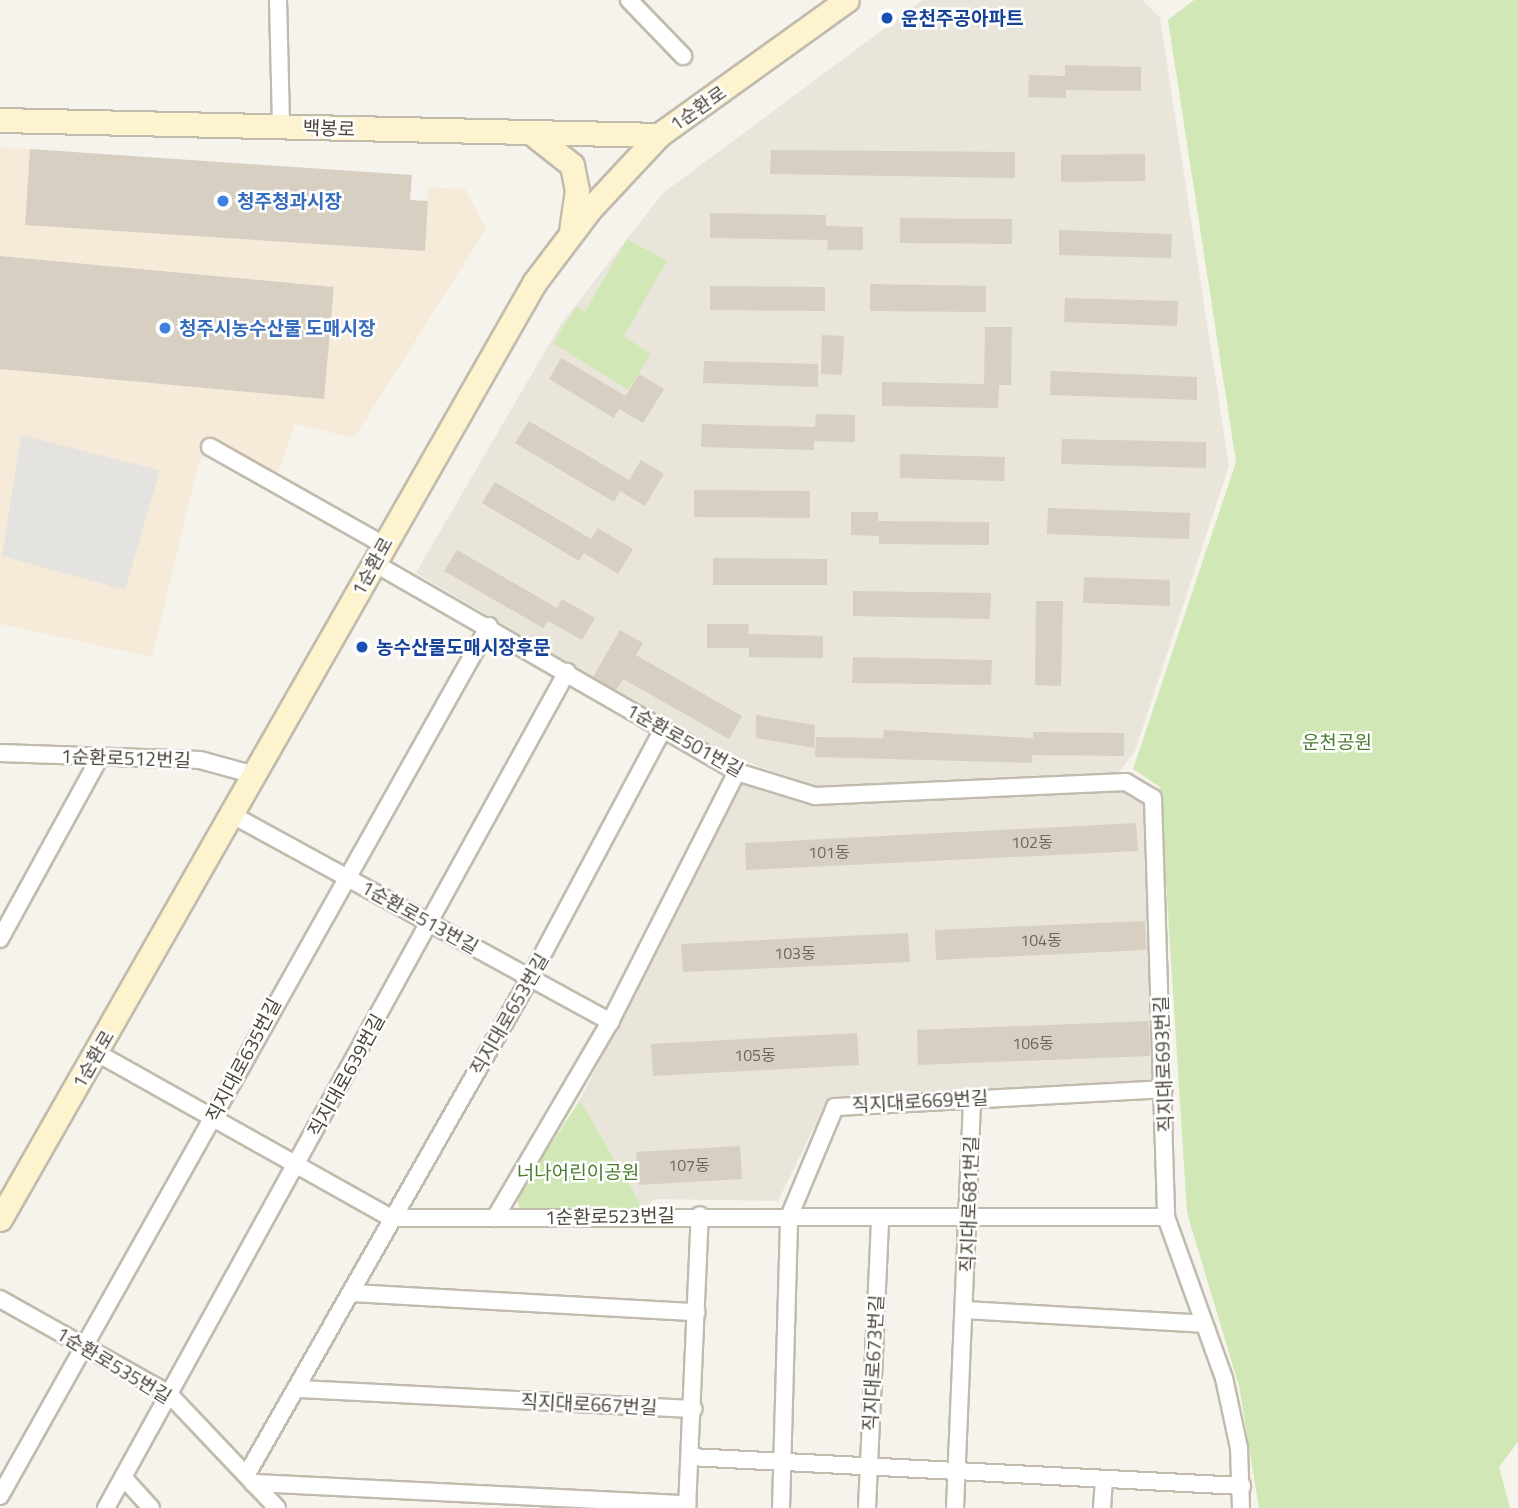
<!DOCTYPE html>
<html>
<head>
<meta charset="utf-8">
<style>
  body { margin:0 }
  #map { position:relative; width:1518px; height:1508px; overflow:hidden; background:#f6f3ec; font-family:"Titillium Web","Noto Sans KR",sans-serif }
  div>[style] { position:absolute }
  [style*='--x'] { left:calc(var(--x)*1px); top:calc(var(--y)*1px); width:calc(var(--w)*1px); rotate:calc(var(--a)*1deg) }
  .residential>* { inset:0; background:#e9e5da }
  .commercial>* { inset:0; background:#f6ead9 }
  .green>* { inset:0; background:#d1e8b6 }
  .parking>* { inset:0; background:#e5e3e0 }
  .building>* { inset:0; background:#d7cfc2 }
  .roads { filter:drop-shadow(2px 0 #c1bbae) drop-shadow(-2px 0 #c1bbae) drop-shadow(0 2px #c1bbae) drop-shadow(0 -2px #c1bbae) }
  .street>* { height:16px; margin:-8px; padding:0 8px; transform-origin:8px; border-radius:8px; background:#fff }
  .secondary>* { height:23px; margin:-11.5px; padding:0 11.5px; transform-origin:11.5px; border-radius:11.5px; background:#fdf3ce }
  .dots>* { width:19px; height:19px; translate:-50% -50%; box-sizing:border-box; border:4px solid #fff; border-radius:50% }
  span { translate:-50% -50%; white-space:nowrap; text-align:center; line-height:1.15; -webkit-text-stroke:5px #fff; paint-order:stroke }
  .number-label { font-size:16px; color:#6d675b }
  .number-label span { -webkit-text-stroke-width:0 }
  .transit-label { font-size:19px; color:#164399; font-weight:700 }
  .left { translate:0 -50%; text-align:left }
  .street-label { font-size:19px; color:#4a4439 }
  .shop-label { font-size:19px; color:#366cbe; font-weight:700 }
  .park-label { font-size:19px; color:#4a7c2d }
</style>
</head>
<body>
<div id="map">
  <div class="residential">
    <div style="clip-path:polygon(923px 0,1142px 0,1160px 18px,1229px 466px,1135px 751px,1116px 776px,816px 788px,718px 751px,416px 573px,561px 324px,663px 193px)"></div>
    <div style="clip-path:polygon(749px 782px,813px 803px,1123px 788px,1149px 808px,1158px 1080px,829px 1097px,778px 1201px,655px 1199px,643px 1209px,580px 1100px,739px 786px)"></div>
  </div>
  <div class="commercial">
    <div style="clip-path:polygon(0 147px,30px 149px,25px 225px,425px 251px,428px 187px,465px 189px,486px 229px,354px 438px,295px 424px,278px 472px,220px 444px,199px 461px,152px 657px,0 624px,0 369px,324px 399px,334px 287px,0 256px)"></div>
  </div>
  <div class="green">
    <div style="clip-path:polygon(1194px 0,1518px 0,1518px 1442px,1499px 1467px,1510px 1508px,1259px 1508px,1239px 1386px,1187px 1213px,1160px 787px,1133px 769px,1236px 462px,1168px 20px)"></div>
    <div style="clip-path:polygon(627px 239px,667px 261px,624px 336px,651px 354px,628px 390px,553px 343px,576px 307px,585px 312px)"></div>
    <div style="clip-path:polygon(580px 1100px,643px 1209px,520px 1209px,516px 1197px)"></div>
  </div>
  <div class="parking">
    <div style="clip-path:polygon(21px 435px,160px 470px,125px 590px,2px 556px)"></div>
  </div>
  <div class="building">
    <div style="clip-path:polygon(1065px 65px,1141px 67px,1141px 91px,1066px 90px,1066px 98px,1028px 97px,1029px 75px,1065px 76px)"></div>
    <div style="clip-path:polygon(30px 149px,412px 175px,410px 200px,428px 201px,425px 251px,25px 225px)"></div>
    <div style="clip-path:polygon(771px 150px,1015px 152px,1015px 178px,770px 174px)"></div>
    <div style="clip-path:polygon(1145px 154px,1145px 181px,1061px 182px,1061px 155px)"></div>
    <div style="clip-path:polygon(710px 213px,826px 215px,826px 226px,863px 227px,863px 250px,827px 250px,828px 240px,710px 238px)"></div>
    <div style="clip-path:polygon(900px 218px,1012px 219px,1012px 244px,900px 243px)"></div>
    <div style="clip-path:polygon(1059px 230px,1172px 234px,1171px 258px,1059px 255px)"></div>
    <div style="clip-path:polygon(0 256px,334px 287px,324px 399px,0 369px)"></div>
    <div style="clip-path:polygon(870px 284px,986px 286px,986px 312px,870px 311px)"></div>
    <div style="clip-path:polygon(710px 286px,825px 287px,825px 311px,710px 310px)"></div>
    <div style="clip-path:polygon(1065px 298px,1178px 301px,1177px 326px,1064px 322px)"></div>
    <div style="clip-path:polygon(985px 327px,1012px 327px,1011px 385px,999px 385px,998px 408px,882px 406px,882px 382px,984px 384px)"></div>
    <div style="clip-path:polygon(822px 335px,844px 336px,842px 375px,821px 374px)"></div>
    <div style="clip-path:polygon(561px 358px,626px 396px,639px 374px,664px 389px,643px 423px,619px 409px,614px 418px,549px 379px)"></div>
    <div style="clip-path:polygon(704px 361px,818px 364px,818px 387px,703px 383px)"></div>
    <div style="clip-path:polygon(1051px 371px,1197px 377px,1197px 400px,1050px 395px)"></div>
    <div style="clip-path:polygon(816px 414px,855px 415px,855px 442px,814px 441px,814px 450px,701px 447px,702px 424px,815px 427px)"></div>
    <div style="clip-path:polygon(529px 421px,629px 480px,641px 460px,664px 474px,645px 506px,620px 491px,614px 502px,515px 443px)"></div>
    <div style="clip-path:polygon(1062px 439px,1206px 442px,1206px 468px,1061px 464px)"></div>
    <div style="clip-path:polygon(900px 454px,1005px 457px,1004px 481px,900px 478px)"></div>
    <div style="clip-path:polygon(495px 482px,591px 539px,598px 528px,633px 549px,618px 574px,584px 553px,579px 561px,482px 503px)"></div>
    <div style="clip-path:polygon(694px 490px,810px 491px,810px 518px,694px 517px)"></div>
    <div style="clip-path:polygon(1048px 508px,1190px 513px,1189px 539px,1047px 534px)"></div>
    <div style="clip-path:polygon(851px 512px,878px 512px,878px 521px,989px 522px,989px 545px,879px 544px,879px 536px,851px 535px)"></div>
    <div style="clip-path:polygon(457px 550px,557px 608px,562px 599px,595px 618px,582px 640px,548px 621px,543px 628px,444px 571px)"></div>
    <div style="clip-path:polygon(713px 558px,827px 559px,827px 585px,713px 585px)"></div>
    <div style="clip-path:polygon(1084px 577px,1170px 580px,1170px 606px,1083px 603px)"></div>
    <div style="clip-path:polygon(853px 591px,991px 593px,990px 619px,853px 616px)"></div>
    <div style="clip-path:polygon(1036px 601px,1063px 601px,1061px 686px,1035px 685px)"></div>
    <div style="clip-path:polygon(707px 624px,749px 624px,748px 634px,823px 636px,823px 658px,749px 657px,749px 648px,707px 648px)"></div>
    <div style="clip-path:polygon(620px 630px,643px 643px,636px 655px,742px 716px,729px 739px,623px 679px,616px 690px,593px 677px)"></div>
    <div style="clip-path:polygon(853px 657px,992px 660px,991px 685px,852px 683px)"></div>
    <div style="clip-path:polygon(756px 715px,815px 725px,814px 748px,756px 738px)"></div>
    <div style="clip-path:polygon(884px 730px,1033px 738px,1033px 732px,1124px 733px,1124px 756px,1032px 755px,1032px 763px,815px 757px,816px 737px,883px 738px)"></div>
    <div style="clip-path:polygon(1136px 823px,1138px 851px,746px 870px,745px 843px)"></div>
    <div style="clip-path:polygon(1145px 921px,1146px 950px,936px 960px,935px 930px)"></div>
    <div style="clip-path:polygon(908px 933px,910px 962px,683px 972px,681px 944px)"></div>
    <div style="clip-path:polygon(1149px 1021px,1150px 1056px,918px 1065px,917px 1030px)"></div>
    <div style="clip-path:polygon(857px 1033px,859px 1065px,653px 1076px,651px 1044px)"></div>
    <div style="clip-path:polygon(740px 1146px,742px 1179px,638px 1185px,636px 1152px)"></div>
  </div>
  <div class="roads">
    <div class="street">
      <div style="--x:278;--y:0;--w:127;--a:88.6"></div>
      <div style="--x:629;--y:0;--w:78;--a:46"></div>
      <div style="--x:210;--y:447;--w:200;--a:29.4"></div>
      <div style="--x:374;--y:563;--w:419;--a:29.9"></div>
      <div style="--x:737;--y:772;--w:82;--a:17.1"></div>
      <div style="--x:815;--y:796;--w:311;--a:-2.6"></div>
      <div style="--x:1126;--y:782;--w:31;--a:31"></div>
      <div style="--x:1153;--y:798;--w:419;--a:88.2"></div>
      <div style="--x:1166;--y:1217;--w:171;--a:70.2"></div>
      <div style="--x:1224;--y:1378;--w:72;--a:77.9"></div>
      <div style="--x:1239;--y:1448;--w:60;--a:88.1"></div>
      <div style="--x:0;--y:753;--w:200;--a:2"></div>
      <div style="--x:200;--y:760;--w:53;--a:15.4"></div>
      <div style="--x:229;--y:813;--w:435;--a:28.7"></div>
      <div style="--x:0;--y:939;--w:208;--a:-61.2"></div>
      <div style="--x:97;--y:1053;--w:337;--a:29.3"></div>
      <div style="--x:391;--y:1218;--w:775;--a:-0.07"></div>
      <div style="--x:495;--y:1218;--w:227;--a:-59.6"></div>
      <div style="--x:610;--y:1022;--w:280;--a:-63.1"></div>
      <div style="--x:351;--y:1293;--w:346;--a:3.2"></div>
      <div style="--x:0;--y:1299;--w:194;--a:29.3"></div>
      <div style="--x:169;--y:1394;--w:157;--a:46.5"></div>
      <div style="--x:964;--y:1310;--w:240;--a:3.3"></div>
      <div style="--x:298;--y:1389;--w:396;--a:2.9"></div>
      <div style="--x:690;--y:1457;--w:553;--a:3.01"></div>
      <div style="--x:247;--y:1474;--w:571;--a:-60.29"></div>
      <div style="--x:530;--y:978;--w:280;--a:-61.9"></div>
      <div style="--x:123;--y:1477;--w:42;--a:47.9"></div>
      <div style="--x:253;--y:1483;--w:435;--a:2.8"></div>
      <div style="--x:0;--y:1496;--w:998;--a:-60.66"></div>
      <div style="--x:106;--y:1508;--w:955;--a:-61.13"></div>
      <div style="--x:687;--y:1508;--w:293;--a:-87.5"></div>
      <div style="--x:781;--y:1508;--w:291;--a:-88.4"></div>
      <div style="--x:789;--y:1217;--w:119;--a:-67.3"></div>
      <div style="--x:835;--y:1107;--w:329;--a:-3.1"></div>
      <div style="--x:867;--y:1508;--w:290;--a:-87.4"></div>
      <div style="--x:955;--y:1508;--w:410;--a:-87.6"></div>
      <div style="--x:1102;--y:1508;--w:27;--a:-86"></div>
    </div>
    <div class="secondary">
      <div style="--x:0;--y:120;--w:659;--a:1.3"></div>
      <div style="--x:534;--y:135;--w:48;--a:38.3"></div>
      <div style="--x:572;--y:165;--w:25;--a:79"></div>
      <div style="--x:577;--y:190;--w:41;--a:98.3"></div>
      <div style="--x:0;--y:1219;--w:1078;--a:-60.29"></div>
      <div style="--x:534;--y:283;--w:93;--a:-52.9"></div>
      <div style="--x:590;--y:209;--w:101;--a:-47"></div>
      <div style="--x:659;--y:135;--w:231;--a:-35.7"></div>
    </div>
  </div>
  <div class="dots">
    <div style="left:887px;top:18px;background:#1a4fb4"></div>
    <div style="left:223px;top:201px;background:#3f7fe0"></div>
    <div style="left:165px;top:328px;background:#3f7fe0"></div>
    <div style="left:362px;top:647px;background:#1a4fb4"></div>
  </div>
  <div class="number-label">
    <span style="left:1032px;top:842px">102동</span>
    <span style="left:829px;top:852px">101동</span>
    <span style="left:1041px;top:940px">104동</span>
    <span style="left:795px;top:953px">103동</span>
    <span style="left:1033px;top:1043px">106동</span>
    <span style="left:755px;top:1055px">105동</span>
    <span style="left:689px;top:1165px">107동</span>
  </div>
  <div class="transit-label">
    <span class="left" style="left:901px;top:18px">운천주공아파트</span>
    <span class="left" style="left:376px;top:647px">농수산물도매시장후문</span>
  </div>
  <div class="street-label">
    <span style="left:698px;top:108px;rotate:-35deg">1순환로</span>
    <span style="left:329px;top:128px;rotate:2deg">백봉로</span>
    <span style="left:372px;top:566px;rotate:-61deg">1순환로</span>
    <span style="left:685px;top:740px;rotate:29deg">1순환로501번길</span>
    <span style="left:126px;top:758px;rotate:2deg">1순환로512번길</span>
    <span style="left:420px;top:917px;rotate:29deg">1순환로513번길</span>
    <span style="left:509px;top:1014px;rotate:-60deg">직지대로653번길</span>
    <span style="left:93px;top:1059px;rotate:-60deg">1순환로</span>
    <span style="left:243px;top:1060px;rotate:-62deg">직지대로635번길</span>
    <span style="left:1163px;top:1064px;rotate:-92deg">직지대로693번길</span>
    <span style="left:346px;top:1075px;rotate:-61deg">직지대로639번길</span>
    <span style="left:920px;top:1101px;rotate:-3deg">직지대로669번길</span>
    <span style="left:969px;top:1204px;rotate:-88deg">직지대로681번길</span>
    <span style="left:610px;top:1216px;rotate:-1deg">1순환로523번길</span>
    <span style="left:873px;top:1363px;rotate:-87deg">직지대로673번길</span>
    <span style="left:114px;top:1365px;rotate:31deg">1순환로535번길</span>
    <span style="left:589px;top:1404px;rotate:3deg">직지대로667번길</span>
  </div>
  <div class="shop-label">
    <span class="left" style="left:237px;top:201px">청주청과시장</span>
    <span class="left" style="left:179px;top:328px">청주시농수산물 도매시장</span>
  </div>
  <div class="park-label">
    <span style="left:1337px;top:742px">운천공원</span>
    <span style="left:578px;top:1172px">너나어린이공원</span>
  </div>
</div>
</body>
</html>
